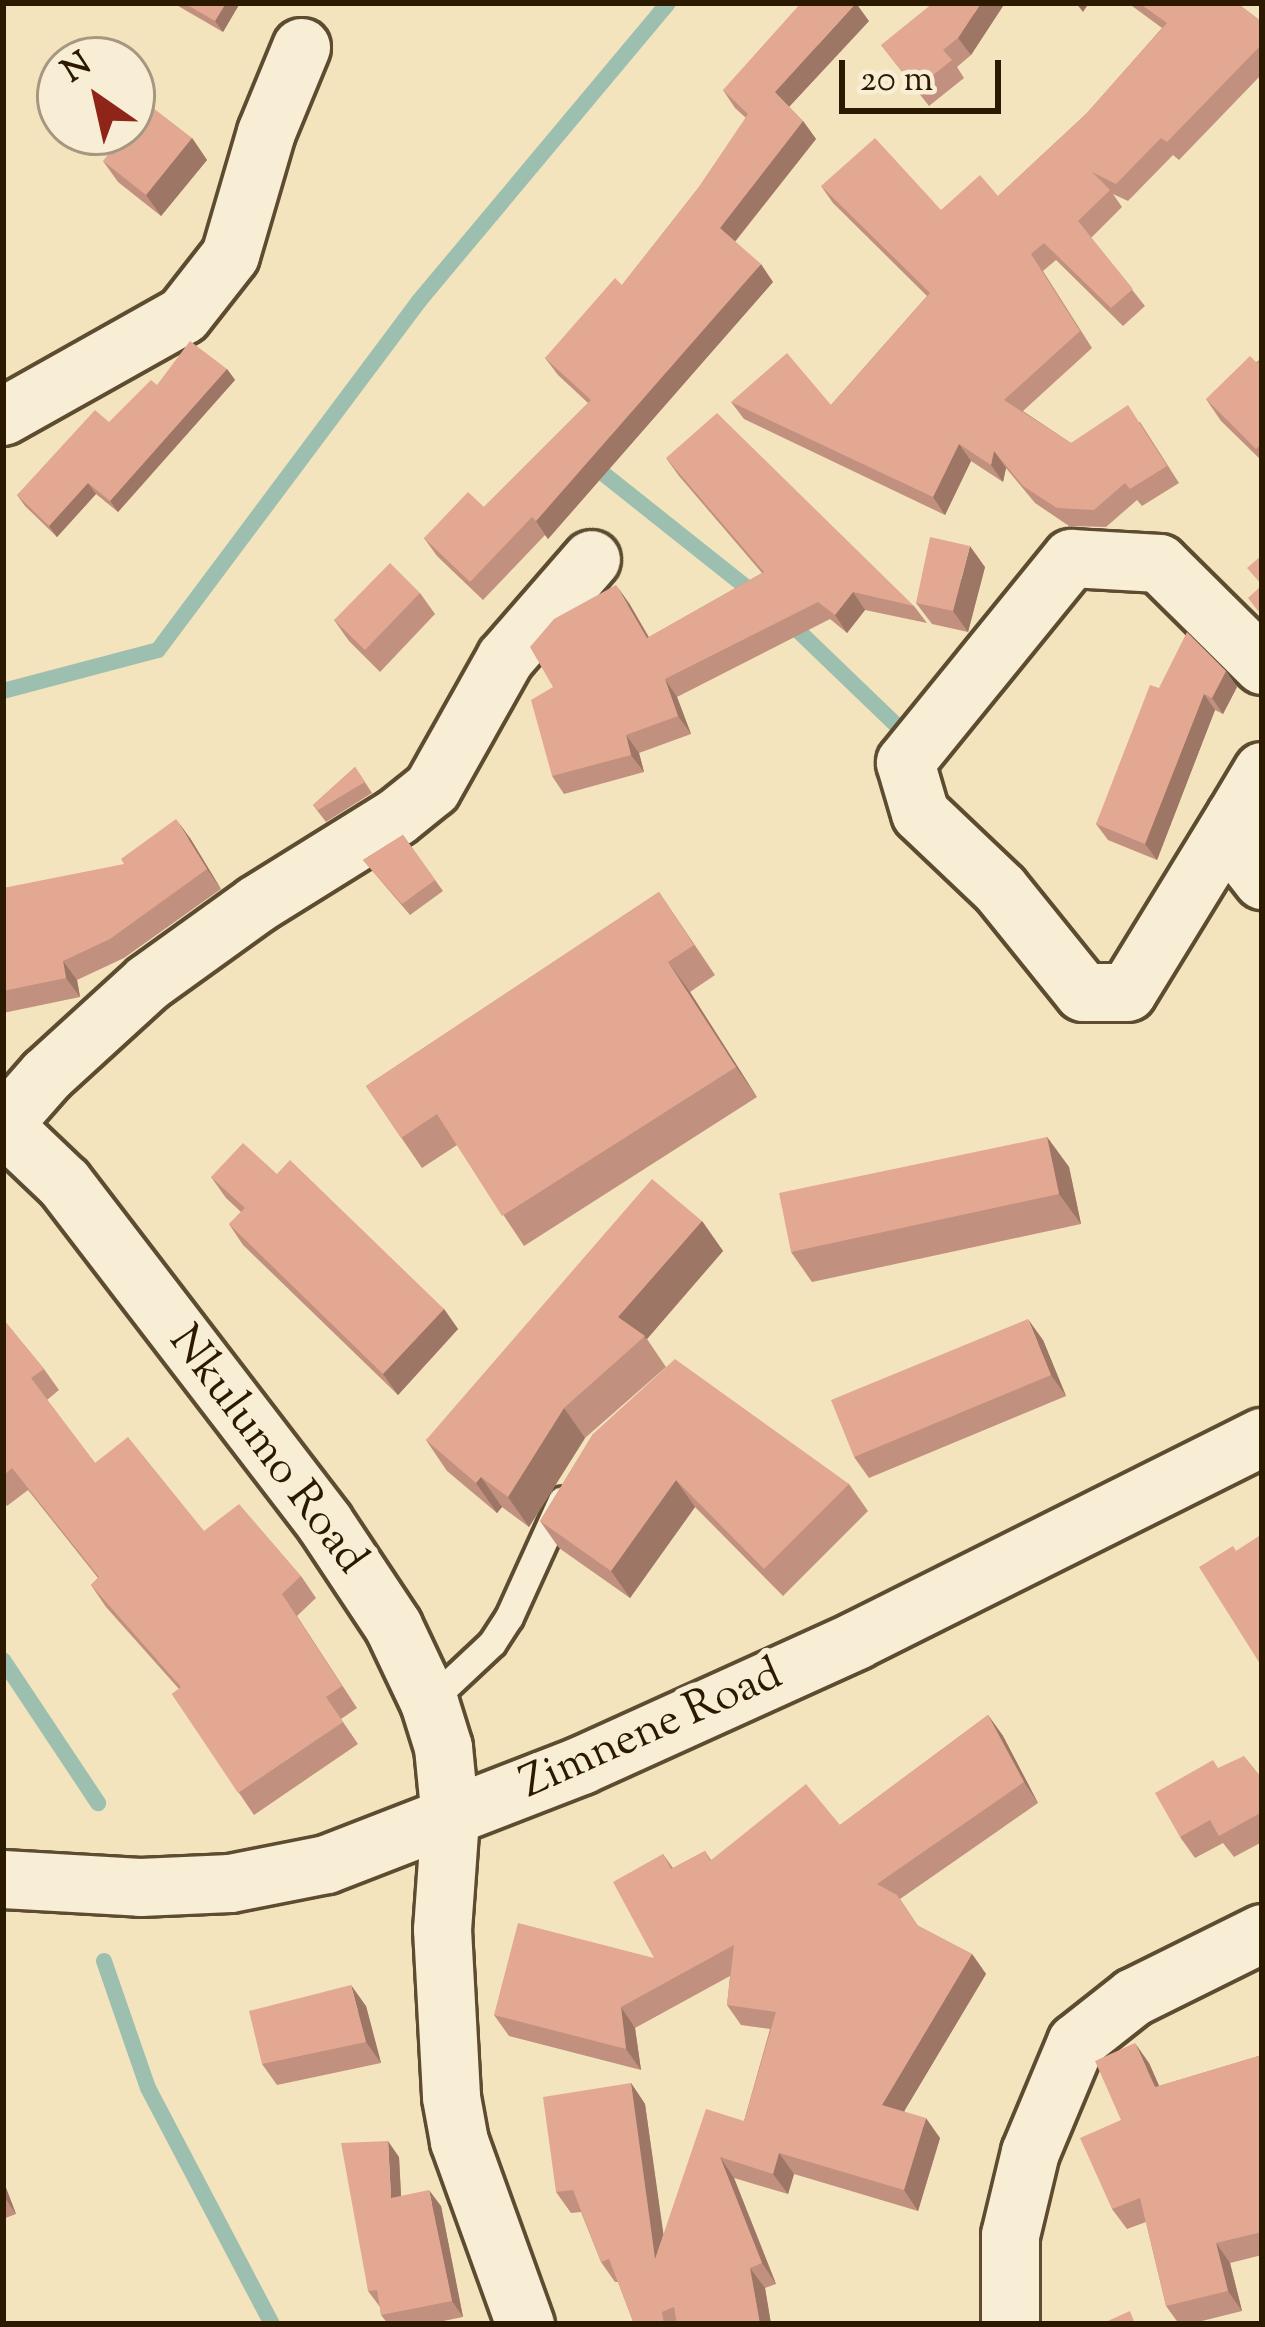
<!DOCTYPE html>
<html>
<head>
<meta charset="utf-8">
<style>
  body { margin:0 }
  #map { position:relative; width:1265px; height:2327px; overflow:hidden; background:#f4e4be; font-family:"Sorts Mill Goudy",serif }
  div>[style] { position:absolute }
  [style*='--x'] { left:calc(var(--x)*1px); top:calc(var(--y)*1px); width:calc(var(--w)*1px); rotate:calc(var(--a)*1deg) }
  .stream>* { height:16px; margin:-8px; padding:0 8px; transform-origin:8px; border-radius:8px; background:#9cbfb0 }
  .roads { filter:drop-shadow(3px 0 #5d4c30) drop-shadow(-3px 0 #5d4c30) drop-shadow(0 3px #5d4c30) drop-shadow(0 -3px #5d4c30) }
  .service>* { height:27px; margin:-13.5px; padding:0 13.5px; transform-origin:13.5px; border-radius:13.5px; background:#f8edd5 }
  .minor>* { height:57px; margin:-28.5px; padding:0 28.5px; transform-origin:28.5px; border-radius:28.5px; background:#f8edd5 }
  .wall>* { inset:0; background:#c2907e }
  .shaded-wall>* { inset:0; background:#9e7666 }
  .building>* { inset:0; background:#e2a892 }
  span { translate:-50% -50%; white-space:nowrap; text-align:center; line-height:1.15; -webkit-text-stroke:12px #f8edd5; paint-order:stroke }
  .street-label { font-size:45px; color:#2b1900 }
  .frame { position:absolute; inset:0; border:6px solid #2b1900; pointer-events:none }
  .north { position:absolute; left:36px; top:36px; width:120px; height:120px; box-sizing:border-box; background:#f8edd5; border:3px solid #a69880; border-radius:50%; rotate:326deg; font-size:33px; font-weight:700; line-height:48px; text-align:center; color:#2b1900 }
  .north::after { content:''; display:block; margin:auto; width:42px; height:54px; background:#8f2418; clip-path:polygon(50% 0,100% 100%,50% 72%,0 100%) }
  .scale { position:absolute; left:839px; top:60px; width:162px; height:54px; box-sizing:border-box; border:6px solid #2b1900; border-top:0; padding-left:15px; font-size:36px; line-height:42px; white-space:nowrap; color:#2b1900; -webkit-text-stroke:9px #f8edd5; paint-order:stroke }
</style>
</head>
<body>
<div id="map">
  <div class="stream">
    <div style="--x:590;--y:463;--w:213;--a:38.5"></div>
    <div style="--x:787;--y:620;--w:149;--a:43.9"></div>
    <div style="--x:3;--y:691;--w:160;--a:-14.8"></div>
    <div style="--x:158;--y:650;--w:436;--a:-53.2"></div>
    <div style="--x:419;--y:301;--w:388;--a:-50.1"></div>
    <div style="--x:3;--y:1660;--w:172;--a:56.4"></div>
    <div style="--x:104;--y:1961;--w:134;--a:70.9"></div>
    <div style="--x:148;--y:2088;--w:267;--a:62.3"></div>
  </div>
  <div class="roads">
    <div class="service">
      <div style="--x:429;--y:1702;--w:86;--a:-43.1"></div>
      <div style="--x:492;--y:1643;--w:31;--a:-57"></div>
      <div style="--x:509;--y:1617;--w:128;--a:-65.6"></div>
    </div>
    <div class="minor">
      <div style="--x:3;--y:416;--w:206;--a:-29.3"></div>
      <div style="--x:183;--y:315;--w:76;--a:-51.9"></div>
      <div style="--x:230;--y:255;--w:128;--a:-73.7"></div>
      <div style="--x:266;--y:132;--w:92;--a:-67.6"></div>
      <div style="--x:1262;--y:771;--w:52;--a:121"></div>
      <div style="--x:1235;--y:816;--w:32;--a:86"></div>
      <div style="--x:1237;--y:848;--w:41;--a:52"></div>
      <div style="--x:1235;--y:816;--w:206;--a:121.5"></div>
      <div style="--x:1127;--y:992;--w:44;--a:180"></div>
      <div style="--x:1083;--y:992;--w:132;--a:-128.9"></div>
      <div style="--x:1000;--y:889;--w:110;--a:-136.5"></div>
      <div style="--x:920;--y:813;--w:53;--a:-106.4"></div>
      <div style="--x:905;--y:762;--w:263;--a:-50.9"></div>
      <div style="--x:1071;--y:558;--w:88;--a:3.3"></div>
      <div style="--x:1159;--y:563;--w:145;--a:44.7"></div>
      <div style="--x:3;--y:1124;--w:65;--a:-48.7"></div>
      <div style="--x:46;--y:1075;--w:138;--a:-42.4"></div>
      <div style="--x:148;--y:982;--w:133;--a:-35.8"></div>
      <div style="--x:256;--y:904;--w:165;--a:-31.9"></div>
      <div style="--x:396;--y:817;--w:46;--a:-38.9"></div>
      <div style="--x:432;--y:788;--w:149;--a:-60.7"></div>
      <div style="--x:505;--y:658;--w:131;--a:-49"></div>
      <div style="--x:3;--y:1125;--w:84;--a:43.6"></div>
      <div style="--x:64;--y:1183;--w:427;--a:52.5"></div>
      <div style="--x:324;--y:1522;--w:125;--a:56.4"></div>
      <div style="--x:393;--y:1626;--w:84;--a:64.7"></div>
      <div style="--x:429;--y:1702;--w:47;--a:72.7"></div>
      <div style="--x:443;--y:1747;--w:71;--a:84.4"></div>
      <div style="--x:450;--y:1818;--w:111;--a:94.1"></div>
      <div style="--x:442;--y:1929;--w:168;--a:86.9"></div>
      <div style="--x:451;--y:2097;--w:45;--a:79.7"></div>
      <div style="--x:459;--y:2141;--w:195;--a:70.2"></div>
      <div style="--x:3;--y:1879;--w:137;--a:3.3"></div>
      <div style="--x:140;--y:1887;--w:90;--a:-2.5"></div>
      <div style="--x:230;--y:1883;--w:98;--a:-11.2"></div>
      <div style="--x:326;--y:1864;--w:274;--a:-21.2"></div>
      <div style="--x:581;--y:1765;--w:302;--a:-24.4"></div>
      <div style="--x:856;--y:1640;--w:454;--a:-26.6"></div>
      <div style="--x:1010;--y:2324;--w:89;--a:-90"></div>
      <div style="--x:1010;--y:2235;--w:85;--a:-76.5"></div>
      <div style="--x:1030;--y:2152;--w:119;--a:-67.3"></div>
      <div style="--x:1076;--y:2042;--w:73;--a:-38.3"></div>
      <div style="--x:1133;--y:1997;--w:144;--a:-26.4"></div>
    </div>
  </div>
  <div class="wall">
    <div style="clip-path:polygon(173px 3px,240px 3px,223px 32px)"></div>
    <div style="clip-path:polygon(1005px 3px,971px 55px,957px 67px,964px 78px,929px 106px,881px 45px)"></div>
    <div style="clip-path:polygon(1128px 3px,1237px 3px,1262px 22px,1262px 74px,1179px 160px,1173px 155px,1128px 201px,1113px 194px,1122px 207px,1091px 238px,1145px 306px,1123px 326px,1056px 260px,1043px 271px,1092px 348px,1023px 411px,1071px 443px,1140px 422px,1179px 483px,1142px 506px,1137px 500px,1106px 527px,1069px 526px,1035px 503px,1006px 468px,1003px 482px,971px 461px,945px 515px,744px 419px,731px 402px,831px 405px,927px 296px,833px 203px,821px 186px,941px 210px,998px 196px,1087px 113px,1162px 28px)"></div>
    <div style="clip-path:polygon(869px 21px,789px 107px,803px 121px,816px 139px,735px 242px,773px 282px,548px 539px,545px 535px,483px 600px,437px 556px,424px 538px,484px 507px,588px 403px,558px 375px,545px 358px,622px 285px,699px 187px,746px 118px,735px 108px,723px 90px)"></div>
    <div style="clip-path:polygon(192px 138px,207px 160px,161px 216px,118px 182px,103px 161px)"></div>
    <div style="clip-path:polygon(1262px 358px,1262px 461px,1221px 421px,1206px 399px)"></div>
    <div style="clip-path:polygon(227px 369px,235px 380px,118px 512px,96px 494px,57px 537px,25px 506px,17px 495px,157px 385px)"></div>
    <div style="clip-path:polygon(666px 458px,914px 606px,927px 623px,865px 610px,847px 633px,830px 619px,677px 697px,691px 734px,639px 753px,644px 772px,564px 794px,552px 776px,553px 687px,629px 603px,649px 637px,762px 573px,679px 476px)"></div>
    <div style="clip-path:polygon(985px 567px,968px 632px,932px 624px,916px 603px)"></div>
    <div style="clip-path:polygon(420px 593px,435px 614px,380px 672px,349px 641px,334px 620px)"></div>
    <div style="clip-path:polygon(1226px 671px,1237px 687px,1223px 714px,1215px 710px,1157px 860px,1108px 840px,1096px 824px,1159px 688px)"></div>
    <div style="clip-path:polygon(355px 767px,372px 793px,326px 822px,313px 805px)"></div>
    <div style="clip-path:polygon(403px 835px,443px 891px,410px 915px,363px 860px)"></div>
    <div style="clip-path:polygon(190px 838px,221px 889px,124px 958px,77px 980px,80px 997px,3px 1013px,3px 945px,124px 864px)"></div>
    <div style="clip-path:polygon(659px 892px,715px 975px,690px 992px,757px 1097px,524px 1246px,457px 1145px,422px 1168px,366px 1086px)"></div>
    <div style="clip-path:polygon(1047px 1137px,1069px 1167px,1081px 1224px,812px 1282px,791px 1252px)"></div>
    <div style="clip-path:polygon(277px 1174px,444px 1309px,458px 1329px,398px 1395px,243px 1245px,229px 1224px,241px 1212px,226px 1198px,211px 1177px)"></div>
    <div style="clip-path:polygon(702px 1221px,723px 1251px,647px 1339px,666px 1367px,585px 1438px,529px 1527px,502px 1507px,497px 1513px,447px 1471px,426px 1440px)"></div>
    <div style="clip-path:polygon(3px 1319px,44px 1369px,59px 1390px,47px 1400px,95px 1463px,204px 1531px,301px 1576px,316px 1598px,297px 1616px,357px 1708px,341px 1719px,358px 1744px,254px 1815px,172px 1694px,179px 1689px,106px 1607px,91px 1585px,98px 1578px,28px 1490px,7px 1506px,3px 1500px)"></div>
    <div style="clip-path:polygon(1043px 1340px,1066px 1396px,869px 1478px,854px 1457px)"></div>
    <div style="clip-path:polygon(593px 1434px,849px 1484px,868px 1511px,783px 1596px,695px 1507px,630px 1598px,559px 1548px,540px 1521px)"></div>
    <div style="clip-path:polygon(988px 1715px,1003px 1736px,1038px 1803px,900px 1899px,918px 1926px,972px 1954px,986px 1974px,904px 2111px,940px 2138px,918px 2211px,794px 2174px,788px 2194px,734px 2178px,776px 2284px,765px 2288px,771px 2324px,634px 2324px,618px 2282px,615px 2282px,601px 2262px,581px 2212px,571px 2213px,556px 2192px,631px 2083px,645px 2104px,663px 2235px,744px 2121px,770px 2029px,741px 2025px,727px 2005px,730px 1976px,635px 2028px,641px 2070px,509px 2036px,494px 2015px,654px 1958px,663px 1854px,673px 1868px,705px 1851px,711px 1860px,840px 1825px)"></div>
    <div style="clip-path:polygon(1219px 1768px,1262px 1778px,1262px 1842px,1234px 1857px,1223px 1843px,1195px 1858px,1180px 1837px)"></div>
    <div style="clip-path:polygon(366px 2006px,381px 2063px,277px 2085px,262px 2064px)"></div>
    <div style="clip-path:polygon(1262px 2055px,1262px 2255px,1230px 2263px,1242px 2311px,1190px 2324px,1179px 2324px,1166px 2306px,1146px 2222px,1127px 2229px,1112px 2209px,1121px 2120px,1149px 2063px,1159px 2086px)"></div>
    <div style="clip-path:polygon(399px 2157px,401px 2196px,441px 2206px,463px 2317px,429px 2324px,388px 2324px,381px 2315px,380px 2307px,368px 2291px)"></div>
    <div style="clip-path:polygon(3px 2180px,16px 2214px,3px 2219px)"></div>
  </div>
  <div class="shaded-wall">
    <div style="clip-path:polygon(226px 3px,240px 3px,223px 32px,215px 21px)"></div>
    <div style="clip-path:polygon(856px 3px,869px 21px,787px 109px,775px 92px)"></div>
    <div style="clip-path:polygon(981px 3px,1005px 3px,971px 55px,958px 38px)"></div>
    <div style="clip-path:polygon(1076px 3px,1089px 3px,1083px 12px)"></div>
    <div style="clip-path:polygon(803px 121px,816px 139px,732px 245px,720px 228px)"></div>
    <div style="clip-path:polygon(192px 138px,207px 160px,161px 216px,146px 195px)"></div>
    <div style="clip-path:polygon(761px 264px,773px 282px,548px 539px,536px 521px)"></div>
    <div style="clip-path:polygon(227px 369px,235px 380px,118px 512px,110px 501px)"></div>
    <div style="clip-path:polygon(959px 444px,971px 461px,945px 515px,933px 497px)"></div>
    <div style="clip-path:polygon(994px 451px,1006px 468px,1003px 482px,991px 465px)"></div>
    <div style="clip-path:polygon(88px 483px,96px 494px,57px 537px,49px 526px)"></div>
    <div style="clip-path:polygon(970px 546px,985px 567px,968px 632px,953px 611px)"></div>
    <div style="clip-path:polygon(616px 585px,629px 603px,659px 656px,647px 638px)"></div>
    <div style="clip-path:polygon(853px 592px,865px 610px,847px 633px,835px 615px)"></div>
    <div style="clip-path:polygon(1226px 671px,1237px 687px,1223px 714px,1212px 698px)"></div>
    <div style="clip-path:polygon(665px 679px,677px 697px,691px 734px,678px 716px)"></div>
    <div style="clip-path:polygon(1204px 694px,1215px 710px,1157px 860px,1145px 844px)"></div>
    <div style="clip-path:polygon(626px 735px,639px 753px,644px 772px,631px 755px)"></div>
    <div style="clip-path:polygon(176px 819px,190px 838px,221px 889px,207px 869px)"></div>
    <div style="clip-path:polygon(63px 961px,77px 980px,80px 997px,66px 978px)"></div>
    <div style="clip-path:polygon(668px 962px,690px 992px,757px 1097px,736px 1067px)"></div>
    <div style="clip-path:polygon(1047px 1137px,1069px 1167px,1081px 1224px,1059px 1194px)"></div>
    <div style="clip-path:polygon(702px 1221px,723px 1251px,647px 1339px,618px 1317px)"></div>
    <div style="clip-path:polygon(444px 1309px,458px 1329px,398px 1395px,383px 1374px)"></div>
    <div style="clip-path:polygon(1028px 1319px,1043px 1340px,1066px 1396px,1051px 1375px)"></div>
    <div style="clip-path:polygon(564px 1408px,585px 1438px,529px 1527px,508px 1497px)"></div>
    <div style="clip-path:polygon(481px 1477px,502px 1507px,497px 1513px,476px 1483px)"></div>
    <div style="clip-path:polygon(676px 1480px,695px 1507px,630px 1598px,611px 1571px)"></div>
    <div style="clip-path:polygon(988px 1715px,1003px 1736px,1038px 1803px,1024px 1782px)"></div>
    <div style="clip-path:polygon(972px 1954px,986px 1974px,896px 2125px,882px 2105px)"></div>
    <div style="clip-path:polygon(351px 1985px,366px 2006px,381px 2063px,366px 2042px)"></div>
    <div style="clip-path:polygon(621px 2007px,635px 2028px,641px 2070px,626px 2049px)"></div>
    <div style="clip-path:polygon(1135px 2043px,1149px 2063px,1169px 2108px,1155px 2087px)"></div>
    <div style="clip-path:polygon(631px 2083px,645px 2104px,670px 2280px,655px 2259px)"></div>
    <div style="clip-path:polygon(926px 2118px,940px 2138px,918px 2211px,904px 2190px)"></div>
    <div style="clip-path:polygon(388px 2141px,399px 2157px,402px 2214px,391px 2198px)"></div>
    <div style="clip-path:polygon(779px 2153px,794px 2174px,788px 2194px,773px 2174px)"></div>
    <div style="clip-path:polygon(720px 2157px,734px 2178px,776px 2284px,762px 2263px)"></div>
    <div style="clip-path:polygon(3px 2180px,16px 2214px,3px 2195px)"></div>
    <div style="clip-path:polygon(429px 2190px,441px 2206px,463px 2317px,452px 2301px)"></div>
    <div style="clip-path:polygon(1216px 2243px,1230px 2263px,1242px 2311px,1228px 2291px)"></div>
    <div style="clip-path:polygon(750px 2268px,765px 2288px,771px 2324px,760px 2324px)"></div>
  </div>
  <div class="building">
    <div style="clip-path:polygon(184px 3px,226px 3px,215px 21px)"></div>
    <div style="clip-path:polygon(801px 3px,856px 3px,775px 92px,803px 121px,720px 228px,761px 264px,536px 521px,532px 517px,470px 582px,424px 538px,468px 492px,484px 507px,591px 400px,545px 358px,615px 278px,622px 285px,699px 187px,748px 114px,723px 90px)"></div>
    <div style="clip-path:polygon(933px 3px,981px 3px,958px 38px,943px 50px,952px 60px,916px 89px,881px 45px)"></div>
    <div style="clip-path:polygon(1139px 3px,1237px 3px,1262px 22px,1262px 44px,1167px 142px,1161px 138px,1116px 184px,1092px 172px,1110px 190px,1078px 221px,1133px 289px,1111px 308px,1044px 243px,1031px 254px,1080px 331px,1004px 400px,1071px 443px,1128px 405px,1167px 466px,1130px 489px,1125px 483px,1094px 510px,1057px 508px,1023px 486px,994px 451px,991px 465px,959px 444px,933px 497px,731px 402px,787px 353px,831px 405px,930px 293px,821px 186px,875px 138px,941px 210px,980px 175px,998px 196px,1087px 113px,1167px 23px)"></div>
    <div style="clip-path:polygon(148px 104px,192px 138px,146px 195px,103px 161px,126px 132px,132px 132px,132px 125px)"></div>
    <div style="clip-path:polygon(190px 341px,227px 369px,110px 501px,88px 483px,49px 526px,17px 495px,95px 410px,109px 422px,151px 380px,157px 385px)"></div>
    <div style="clip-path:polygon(1250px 356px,1257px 363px,1262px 358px,1262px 443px,1256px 449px,1206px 399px)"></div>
    <div style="clip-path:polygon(717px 413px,914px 606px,853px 592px,835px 615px,818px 602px,665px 679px,678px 716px,626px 735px,631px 755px,552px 776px,531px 700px,553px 687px,530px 647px,554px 619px,616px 585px,647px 638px,764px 572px,666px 458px)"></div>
    <div style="clip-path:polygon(930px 537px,970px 546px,953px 611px,916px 603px)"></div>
    <div style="clip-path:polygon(1262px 555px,1262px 585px,1247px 568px)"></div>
    <div style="clip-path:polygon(390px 563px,420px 593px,365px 650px,334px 620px)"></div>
    <div style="clip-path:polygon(1262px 585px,1262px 616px,1248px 598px)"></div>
    <div style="clip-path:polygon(1187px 632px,1226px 671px,1212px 698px,1204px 694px,1145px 844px,1096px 824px,1150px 685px,1159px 688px)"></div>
    <div style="clip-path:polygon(355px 767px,365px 782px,318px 810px,313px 805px)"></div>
    <div style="clip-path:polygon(176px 819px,207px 869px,110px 939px,63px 961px,66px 978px,3px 991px,3px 945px,5px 944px,3px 935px,3px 888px,124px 864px,121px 859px)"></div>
    <div style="clip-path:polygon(403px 835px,435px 880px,402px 904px,363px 860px)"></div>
    <div style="clip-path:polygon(659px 892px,694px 945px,668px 962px,736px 1067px,502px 1216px,437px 1114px,401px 1138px,366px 1086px)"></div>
    <div style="clip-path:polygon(1047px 1137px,1059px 1194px,791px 1252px,779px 1193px)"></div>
    <div style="clip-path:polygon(243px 1143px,277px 1174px,290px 1160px,444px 1309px,383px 1374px,229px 1224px,245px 1208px,211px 1177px)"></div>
    <div style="clip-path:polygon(652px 1179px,702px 1221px,618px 1317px,645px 1336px,564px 1408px,508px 1497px,481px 1477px,476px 1483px,426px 1440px)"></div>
    <div style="clip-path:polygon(3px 1319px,44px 1369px,31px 1378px,95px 1463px,128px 1437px,204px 1531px,239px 1504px,301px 1576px,282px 1594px,342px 1686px,326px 1697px,343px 1722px,238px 1793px,172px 1694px,181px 1687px,91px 1585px,99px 1577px,12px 1468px,3px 1476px)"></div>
    <div style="clip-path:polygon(1028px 1319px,1051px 1375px,854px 1457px,831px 1400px)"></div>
    <div style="clip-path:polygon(675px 1359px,849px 1484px,764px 1569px,676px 1480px,611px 1571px,540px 1521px,593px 1434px)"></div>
    <div style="clip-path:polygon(1262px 1534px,1262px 1667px,1199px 1567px,1233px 1546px,1236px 1551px)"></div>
    <div style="clip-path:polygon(988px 1715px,1024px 1782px,877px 1884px,897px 1895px,917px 1925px,972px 1954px,882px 2105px,926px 2118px,904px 2190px,779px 2153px,773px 2174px,720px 2157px,762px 2263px,750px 2268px,760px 2324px,677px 2324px,674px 2307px,662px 2312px,664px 2324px,634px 2324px,609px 2259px,601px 2262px,573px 2190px,556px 2192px,543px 2097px,631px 2083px,655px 2259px,706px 2109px,744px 2121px,776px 2012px,727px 2005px,734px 1945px,621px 2007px,626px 2049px,494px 2015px,518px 1923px,654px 1958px,613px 1882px,663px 1854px,671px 1869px,705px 1851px,710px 1861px,806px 1784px,840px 1825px)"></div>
    <div style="clip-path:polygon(1244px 1756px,1262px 1778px,1262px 1812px,1219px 1836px,1210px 1820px,1180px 1837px,1155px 1793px,1213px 1760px,1218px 1768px)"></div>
    <div style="clip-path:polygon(351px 1985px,366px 2042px,262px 2064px,249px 2011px)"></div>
    <div style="clip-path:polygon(1135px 2043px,1155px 2087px,1262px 2055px,1262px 2232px,1216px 2243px,1228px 2291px,1166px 2306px,1140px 2198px,1112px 2209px,1080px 2138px,1121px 2120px,1095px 2061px)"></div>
    <div style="clip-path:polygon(388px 2141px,391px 2198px,429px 2190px,452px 2301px,381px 2315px,377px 2290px,368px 2291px,341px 2143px)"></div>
    <div style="clip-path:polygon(1130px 2311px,1135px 2324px,1101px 2324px)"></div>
  </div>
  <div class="street-label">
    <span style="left:266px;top:1451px;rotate:53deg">Nkulumo Road</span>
    <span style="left:652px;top:1731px;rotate:-24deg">Zimnene Road</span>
  </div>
  <div class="frame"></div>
  <div class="north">N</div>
  <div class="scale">20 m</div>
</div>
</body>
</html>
